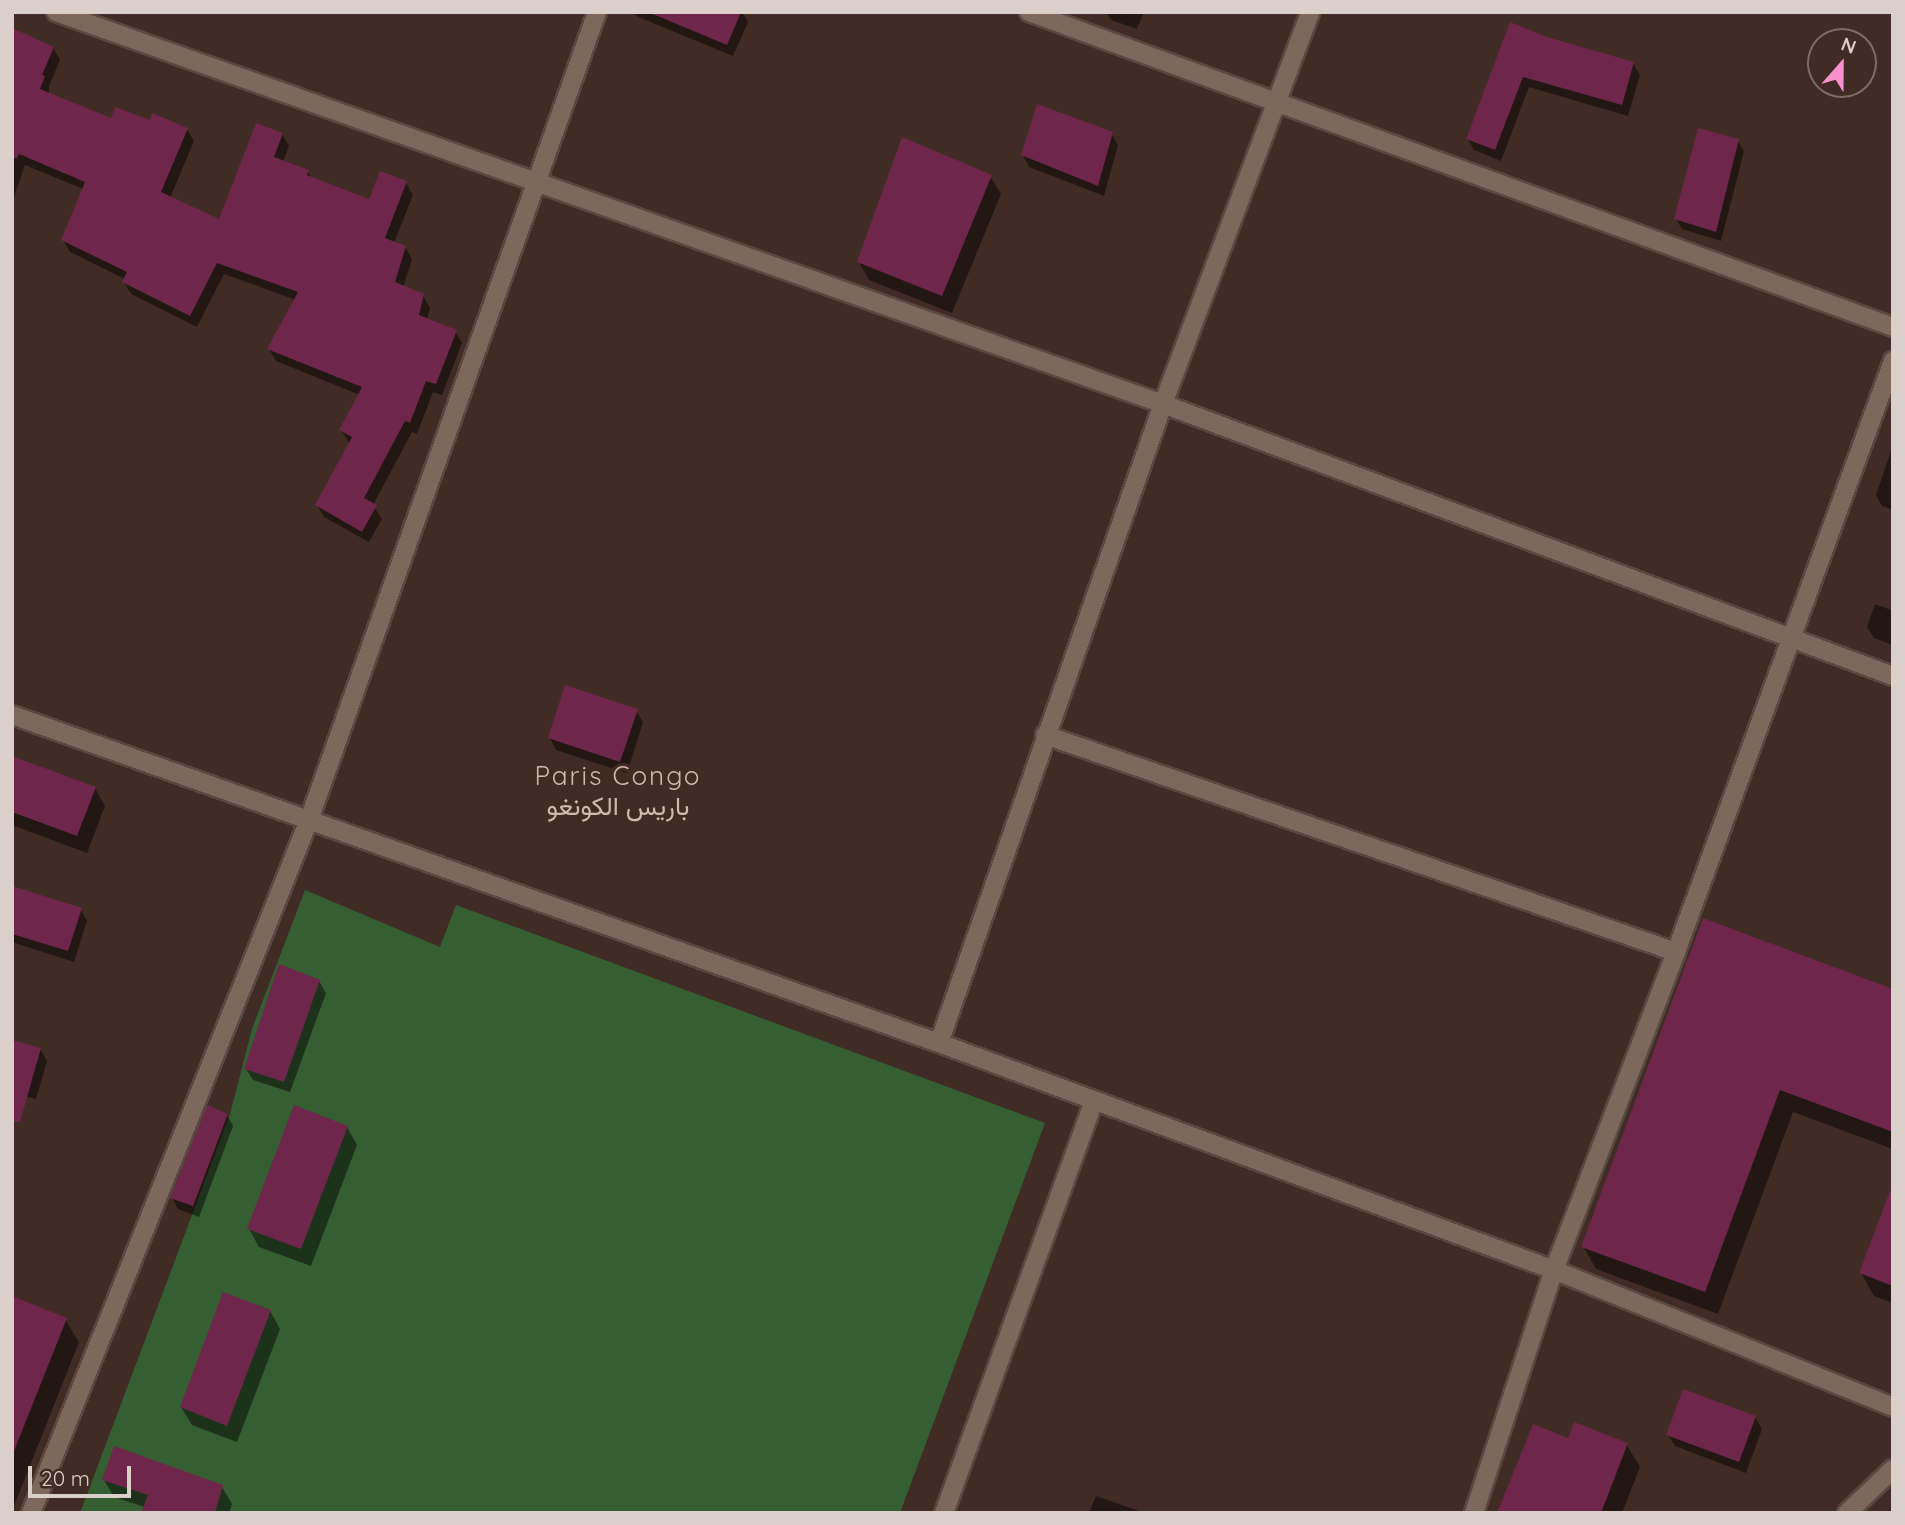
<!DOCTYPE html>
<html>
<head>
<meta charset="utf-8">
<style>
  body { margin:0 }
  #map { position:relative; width:1905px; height:1525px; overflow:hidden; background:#402c24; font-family:Quicksand,Vazirmatn,sans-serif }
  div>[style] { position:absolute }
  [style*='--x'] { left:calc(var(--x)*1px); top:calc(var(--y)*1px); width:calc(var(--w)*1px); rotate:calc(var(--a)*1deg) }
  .green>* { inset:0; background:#355e32 }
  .shadow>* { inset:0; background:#0007 }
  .building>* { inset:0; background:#6e264b }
  .roads { filter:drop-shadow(2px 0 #594841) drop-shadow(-2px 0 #594841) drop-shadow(0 2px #594841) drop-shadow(0 -2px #594841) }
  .minor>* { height:18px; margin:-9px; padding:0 9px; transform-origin:9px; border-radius:9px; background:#7e685e }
  .tertiary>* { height:18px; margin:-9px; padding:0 9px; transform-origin:9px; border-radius:9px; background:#7e685e }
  span { translate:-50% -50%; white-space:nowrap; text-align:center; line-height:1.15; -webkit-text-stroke:6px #402c24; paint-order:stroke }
  .neighbourhood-label { font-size:26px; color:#d2b9ae; letter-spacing:2px }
  .frame { position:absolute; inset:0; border:14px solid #dbcfc9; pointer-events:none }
  .north { position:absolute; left:1807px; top:28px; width:70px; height:70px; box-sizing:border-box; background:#402c24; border:2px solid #7e6d66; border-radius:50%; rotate:21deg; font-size:19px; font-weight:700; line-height:28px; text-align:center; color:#dbcfc9 }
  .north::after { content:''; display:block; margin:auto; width:24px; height:32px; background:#f790cd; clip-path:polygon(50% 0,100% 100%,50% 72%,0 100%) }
  .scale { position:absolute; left:28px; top:1466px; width:103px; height:32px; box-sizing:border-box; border:4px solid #dbcfc9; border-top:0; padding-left:9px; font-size:21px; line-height:24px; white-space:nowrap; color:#dbcfc9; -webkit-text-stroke:5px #402c24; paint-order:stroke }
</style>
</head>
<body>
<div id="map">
  <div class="green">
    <div style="clip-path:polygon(305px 890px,440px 947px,456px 905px,1045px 1123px,900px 1513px,80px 1513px,230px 1114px,252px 1029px)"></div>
  </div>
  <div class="shadow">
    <div style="clip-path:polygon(634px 12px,742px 12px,748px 22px,733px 56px,636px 16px)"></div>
    <div style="clip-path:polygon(1106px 12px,1144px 12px,1137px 29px,1111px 20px)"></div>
    <div style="clip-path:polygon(12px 30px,53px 48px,60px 60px,49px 86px,49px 95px,112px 120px,187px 129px,194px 141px,170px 198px,220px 221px,282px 134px,289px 146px,283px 162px,307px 171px,312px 178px,370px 201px,406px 183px,413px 195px,394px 243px,405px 247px,412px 259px,403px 288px,423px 296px,430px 308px,427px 320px,455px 331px,462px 343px,442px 395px,433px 392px,417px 434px,412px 432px,373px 505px,382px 519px,369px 542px,324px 517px,317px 505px,350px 444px,341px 430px,360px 395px,276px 361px,269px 349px,296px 300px,224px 274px,197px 327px,131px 294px,124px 282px,125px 279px,70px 252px,63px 240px,83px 189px,25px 165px,12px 203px)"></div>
    <div style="clip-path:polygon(1546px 38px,1633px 63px,1640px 75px,1628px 116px,1529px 87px,1501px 161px,1474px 150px,1468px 139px)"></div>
    <div style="clip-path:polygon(1111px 133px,1118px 145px,1104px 196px,1029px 167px,1023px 155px)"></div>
    <div style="clip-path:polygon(1738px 141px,1744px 151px,1721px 241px,1682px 229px,1676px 219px)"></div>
    <div style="clip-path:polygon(990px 176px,1001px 194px,952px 313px,869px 280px,859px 262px)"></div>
    <div style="clip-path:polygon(1893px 445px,1893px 510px,1882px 506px,1876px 495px)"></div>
    <div style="clip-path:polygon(1875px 604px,1891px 610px,1893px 606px,1893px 645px,1874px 638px,1867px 627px)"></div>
    <div style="clip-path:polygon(636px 711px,643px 722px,627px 773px,556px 750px,550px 738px)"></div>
    <div style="clip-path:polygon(12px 758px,95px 788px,105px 806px,87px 853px,12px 825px)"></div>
    <div style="clip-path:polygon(12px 888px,81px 910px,87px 921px,74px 962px,12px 942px)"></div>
    <div style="clip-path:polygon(319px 981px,326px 993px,290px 1092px,253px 1080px,246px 1069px)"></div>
    <div style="clip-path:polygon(1893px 990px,1893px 1149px,1793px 1112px,1718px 1314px,1596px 1269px,1583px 1246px)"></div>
    <div style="clip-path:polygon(40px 1049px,47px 1061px,36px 1099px,12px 1093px)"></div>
    <div style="clip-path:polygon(227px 1115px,233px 1126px,199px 1217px,178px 1209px,172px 1197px)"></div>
    <div style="clip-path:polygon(347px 1127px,357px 1145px,311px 1266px,259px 1247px,249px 1229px)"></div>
    <div style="clip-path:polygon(1893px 1188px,1893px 1303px,1874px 1296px,1861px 1273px)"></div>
    <div style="clip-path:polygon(12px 1298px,65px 1319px,79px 1342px,12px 1511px)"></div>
    <div style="clip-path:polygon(270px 1311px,280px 1329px,237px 1442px,192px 1425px,181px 1407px)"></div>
    <div style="clip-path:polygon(1755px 1417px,1762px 1429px,1746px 1473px,1675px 1446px,1668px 1435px)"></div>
    <div style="clip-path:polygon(1569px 1440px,1626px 1444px,1640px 1467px,1622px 1513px,1500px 1513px)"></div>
    <div style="clip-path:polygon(104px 1480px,222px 1487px,232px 1504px,229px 1513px,143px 1513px,145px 1507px,114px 1497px)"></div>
    <div style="clip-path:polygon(1096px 1496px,1145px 1513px,1089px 1513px)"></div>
  </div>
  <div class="building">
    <div style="clip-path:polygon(648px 12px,741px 12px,727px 45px)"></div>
    <div style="clip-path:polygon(1510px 22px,1547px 37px,1634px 62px,1622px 105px,1523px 77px,1495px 150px,1466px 139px)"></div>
    <div style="clip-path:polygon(12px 28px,54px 47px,42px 75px,45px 76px,40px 89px,111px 118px,115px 107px,150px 120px,152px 113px,188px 128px,161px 192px,219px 219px,256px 123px,283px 133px,274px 157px,309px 170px,307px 175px,369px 199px,380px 171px,407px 181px,385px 238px,406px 246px,395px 282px,424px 294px,419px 315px,457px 330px,436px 384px,426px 381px,410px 423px,405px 421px,364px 498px,377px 505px,362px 532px,315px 505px,352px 437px,339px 430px,362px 387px,267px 349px,298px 292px,217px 263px,190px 316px,122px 282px,127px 272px,61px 240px,85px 182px,19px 154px,17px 158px,12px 158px)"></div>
    <div style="clip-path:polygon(1037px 104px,1113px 132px,1098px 186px,1021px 155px)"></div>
    <div style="clip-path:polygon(1698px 128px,1739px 139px,1716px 232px,1674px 219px)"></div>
    <div style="clip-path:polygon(902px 137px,992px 175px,942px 296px,857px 262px)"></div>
    <div style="clip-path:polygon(565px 685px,638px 709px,620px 762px,548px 738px)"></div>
    <div style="clip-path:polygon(12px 756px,96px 787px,77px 836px,12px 812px)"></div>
    <div style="clip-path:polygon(12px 886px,82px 908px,68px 951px,12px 934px)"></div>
    <div style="clip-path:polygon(1703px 918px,1893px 989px,1893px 1132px,1780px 1090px,1705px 1292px,1581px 1247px)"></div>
    <div style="clip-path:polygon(279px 964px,320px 980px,284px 1082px,244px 1069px)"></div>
    <div style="clip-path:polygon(12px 1040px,41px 1048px,20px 1122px,12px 1121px)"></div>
    <div style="clip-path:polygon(207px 1105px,228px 1114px,193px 1206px,170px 1198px)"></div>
    <div style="clip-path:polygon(294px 1105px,348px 1126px,301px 1249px,247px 1229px)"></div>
    <div style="clip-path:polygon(1890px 1191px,1893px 1192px,1893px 1286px,1859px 1273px)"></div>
    <div style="clip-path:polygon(223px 1292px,271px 1310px,227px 1426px,180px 1407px)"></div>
    <div style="clip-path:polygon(12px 1296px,67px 1318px,14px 1451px,12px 1451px)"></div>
    <div style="clip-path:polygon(1683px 1389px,1756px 1416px,1739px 1462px,1666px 1435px)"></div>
    <div style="clip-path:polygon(1574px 1422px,1628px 1443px,1601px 1513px,1497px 1513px,1533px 1424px,1568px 1438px)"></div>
    <div style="clip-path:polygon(114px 1446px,223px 1485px,215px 1513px,141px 1513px,148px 1495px,102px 1480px)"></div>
  </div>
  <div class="roads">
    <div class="minor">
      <div style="--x:56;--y:12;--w:1174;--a:19.5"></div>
      <div style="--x:1163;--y:404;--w:779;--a:20.44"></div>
      <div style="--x:1029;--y:12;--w:920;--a:20.03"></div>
      <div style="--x:12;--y:715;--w:983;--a:19.49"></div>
      <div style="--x:939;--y:1043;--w:656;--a:20.26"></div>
      <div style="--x:1554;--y:1270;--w:366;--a:22"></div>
      <div style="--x:1045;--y:735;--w:667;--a:18.98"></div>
      <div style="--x:939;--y:1043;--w:677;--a:-70.68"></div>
      <div style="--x:1163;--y:404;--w:419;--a:-69.4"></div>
      <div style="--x:31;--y:1513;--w:747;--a:-68.14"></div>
      <div style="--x:309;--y:820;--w:858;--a:-70.38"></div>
      <div style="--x:944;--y:1513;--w:439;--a:-70"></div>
      <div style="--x:1474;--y:1513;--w:256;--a:-71.8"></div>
      <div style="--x:1554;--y:1270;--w:341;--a:-69"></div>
      <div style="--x:1676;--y:952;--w:630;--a:-69.84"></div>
    </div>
    <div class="tertiary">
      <div style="--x:1847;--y:1513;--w:64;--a:-43.7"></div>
    </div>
  </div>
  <div class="neighbourhood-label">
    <span style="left:618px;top:791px">Paris Congo<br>باريس الكونغو</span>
  </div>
  <div class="frame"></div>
  <div class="north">N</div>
  <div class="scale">20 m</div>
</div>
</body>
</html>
